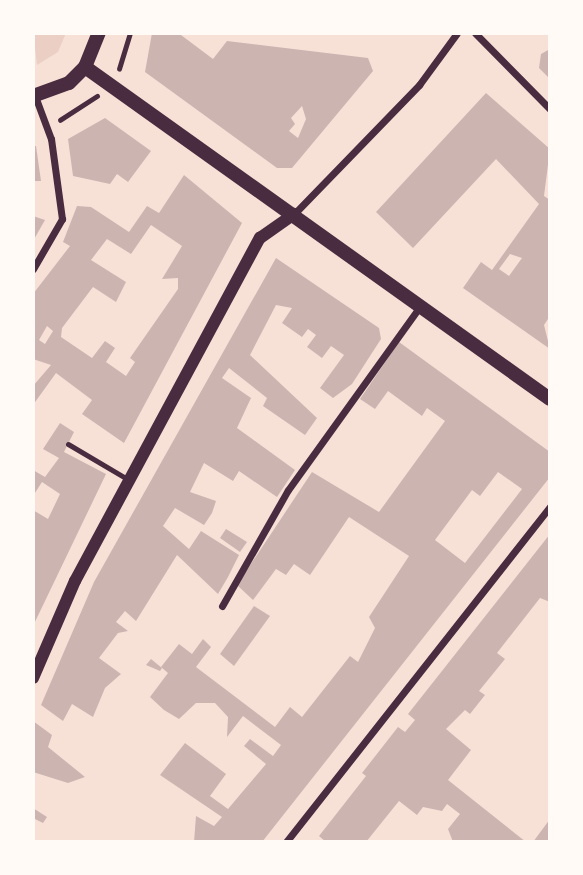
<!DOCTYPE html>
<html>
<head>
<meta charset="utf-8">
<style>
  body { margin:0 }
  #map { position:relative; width:583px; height:875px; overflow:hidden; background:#f7e1d7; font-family:"Public Sans",sans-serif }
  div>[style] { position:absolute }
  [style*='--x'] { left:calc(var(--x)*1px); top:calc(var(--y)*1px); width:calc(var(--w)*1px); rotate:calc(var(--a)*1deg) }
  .green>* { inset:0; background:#ebcfc5 }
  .building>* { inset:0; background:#ccb4b1 }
  .path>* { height:4.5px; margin:-2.25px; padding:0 2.25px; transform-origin:2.25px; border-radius:2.25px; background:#4a2c40 }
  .service>* { height:5px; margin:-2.5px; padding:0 2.5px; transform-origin:2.5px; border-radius:2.5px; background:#4a2c40 }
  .minor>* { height:7px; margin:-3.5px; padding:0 3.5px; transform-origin:3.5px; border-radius:3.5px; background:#4a2c40 }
  .tertiary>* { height:12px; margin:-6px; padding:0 6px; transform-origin:6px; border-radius:6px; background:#4a2c40 }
  .secondary>* { height:14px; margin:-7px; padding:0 7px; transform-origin:7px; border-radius:7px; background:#4a2c40 }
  span { translate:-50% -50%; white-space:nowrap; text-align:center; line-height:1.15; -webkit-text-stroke:5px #fffaf5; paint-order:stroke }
  .frame { position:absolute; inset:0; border:35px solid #fffaf5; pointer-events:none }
</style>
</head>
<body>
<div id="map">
  <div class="green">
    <div style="clip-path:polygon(33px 33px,66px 33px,58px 52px,37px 65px)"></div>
  </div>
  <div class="building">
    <div style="clip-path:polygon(evenodd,152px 33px,181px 35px,213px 59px,227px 41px,368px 58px,373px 71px,292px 168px,277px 168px,145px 72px,152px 33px,302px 106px,306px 119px,298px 138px,289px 131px,295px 124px,291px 118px,302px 106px)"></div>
    <div style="clip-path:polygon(550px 49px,550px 79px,539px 68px,541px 54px)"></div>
    <div style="clip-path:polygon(evenodd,486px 93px,550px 149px,544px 196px,550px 200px,550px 316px,544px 325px,550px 349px,463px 288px,481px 262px,492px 270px,539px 204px,496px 159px,413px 248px,376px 212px,486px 93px,510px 254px,522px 258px,509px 276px,499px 269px,510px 254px)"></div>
    <div style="clip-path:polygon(105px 118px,151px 151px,128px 182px,117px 174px,110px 184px,73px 176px,68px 139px)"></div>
    <div style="clip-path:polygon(33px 146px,36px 146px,41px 181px,33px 181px)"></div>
    <div style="clip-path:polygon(evenodd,184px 175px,242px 223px,124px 443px,82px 414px,92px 400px,56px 373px,33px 405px,33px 386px,51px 365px,33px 359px,33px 294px,70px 246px,63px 242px,77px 206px,91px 207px,129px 232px,147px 206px,159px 213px,184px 175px,151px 225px,182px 246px,162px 279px,178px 278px,178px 289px,130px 358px,135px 362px,126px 376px,106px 362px,115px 348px,105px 341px,92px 358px,61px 337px,62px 328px,93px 287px,116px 302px,126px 282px,91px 260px,107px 239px,131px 254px,151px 225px,184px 175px,47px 326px,53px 331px,45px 344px,39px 340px,47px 326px)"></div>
    <div style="clip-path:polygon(33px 216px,45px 220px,33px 241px)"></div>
    <div style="clip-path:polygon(276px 258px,379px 328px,381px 339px,352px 384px,333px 398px,320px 388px,344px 355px,331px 346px,322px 358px,307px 347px,316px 335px,308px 329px,302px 337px,282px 323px,292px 308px,276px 305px,250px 355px,317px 418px,305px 435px,263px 406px,267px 398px,229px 368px,222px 378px,251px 398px,237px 428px,295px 470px,277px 497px,239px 471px,233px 481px,204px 463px,190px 492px,216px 501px,212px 513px,204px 525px,175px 508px,163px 526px,189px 549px,201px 531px,239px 555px,228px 577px,218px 594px,177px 555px,136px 621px,125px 611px,116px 622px,128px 631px,118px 633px,99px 658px,121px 674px,105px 688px,93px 717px,72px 704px,63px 721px,41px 705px,94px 582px)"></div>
    <div style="clip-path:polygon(evenodd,399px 342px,550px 452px,550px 477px,262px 842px,194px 842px,196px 816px,214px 826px,222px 817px,160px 775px,185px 743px,226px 774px,210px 796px,228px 809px,266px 764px,244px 746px,250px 739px,273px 756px,281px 745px,243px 716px,227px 737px,228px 717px,215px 703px,196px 703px,179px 719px,164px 710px,150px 697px,168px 673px,161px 667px,179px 644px,192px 654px,203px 639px,211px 647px,196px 667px,275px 727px,290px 707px,302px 717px,350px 656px,358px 662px,375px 628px,369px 617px,409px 556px,349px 517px,310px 575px,294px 564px,286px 575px,276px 569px,253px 600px,237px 585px,312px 472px,379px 512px,445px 421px,427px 408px,422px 416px,388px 391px,375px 409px,360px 399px,399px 342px,498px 472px,522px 489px,465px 563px,435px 540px,472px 490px,480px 496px,498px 472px)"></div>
    <div style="clip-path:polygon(60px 423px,74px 432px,64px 452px,106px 474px,33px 626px,33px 510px,48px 519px,60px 494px,42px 482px,33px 496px,33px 470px,45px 477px,59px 458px,43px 449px)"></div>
    <div style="clip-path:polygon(226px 529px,247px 542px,240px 552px,220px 538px)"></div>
    <div style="clip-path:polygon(550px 534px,550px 602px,540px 598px,497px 653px,505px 659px,479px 691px,485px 695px,470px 714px,465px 710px,446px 729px,471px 750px,448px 780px,526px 842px,453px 842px,448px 829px,460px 814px,447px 804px,442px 811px,423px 807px,417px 815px,399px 801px,366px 842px,326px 842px,319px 836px,366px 776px,362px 773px,398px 727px,405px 732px,415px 720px,408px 714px)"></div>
    <div style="clip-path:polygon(254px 606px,270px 616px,234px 666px,220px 654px)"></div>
    <div style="clip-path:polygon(151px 659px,162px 668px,160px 671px,146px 665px)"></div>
    <div style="clip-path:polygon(33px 721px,52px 735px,48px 747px,85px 777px,68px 783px,33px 772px)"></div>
    <div style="clip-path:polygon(33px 808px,47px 817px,43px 823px,33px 818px)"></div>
    <div style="clip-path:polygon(550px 819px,550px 842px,533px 842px)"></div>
  </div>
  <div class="path">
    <div style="--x:119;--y:69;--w:38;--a:-73"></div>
    <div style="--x:60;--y:120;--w:44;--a:-33"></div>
  </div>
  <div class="service">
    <div style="--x:68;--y:444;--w:71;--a:30.5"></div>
  </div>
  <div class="minor">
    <div style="--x:475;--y:33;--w:107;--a:45.4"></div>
    <div style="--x:294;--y:214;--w:180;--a:-45.9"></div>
    <div style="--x:419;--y:85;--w:64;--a:-53.8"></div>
    <div style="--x:33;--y:269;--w:58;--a:-59.9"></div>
    <div style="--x:62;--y:219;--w:81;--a:-97.8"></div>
    <div style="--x:51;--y:139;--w:46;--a:-110.4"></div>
    <div style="--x:222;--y:606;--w:133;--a:-60.4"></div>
    <div style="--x:288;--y:490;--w:226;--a:-54.3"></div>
    <div style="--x:286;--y:842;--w:427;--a:-51.8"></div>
  </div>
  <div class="tertiary">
    <div style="--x:33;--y:678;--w:106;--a:-66.6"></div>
    <div style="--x:75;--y:581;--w:390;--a:-61.7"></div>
    <div style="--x:260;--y:238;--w:42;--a:-35.2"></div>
  </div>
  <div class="secondary">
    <div style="--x:85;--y:67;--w:571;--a:35.53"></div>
    <div style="--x:33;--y:96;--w:38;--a:-20"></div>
    <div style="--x:69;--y:83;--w:23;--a:-45"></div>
    <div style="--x:85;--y:67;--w:37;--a:-68"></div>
  </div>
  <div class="frame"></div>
</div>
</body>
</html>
